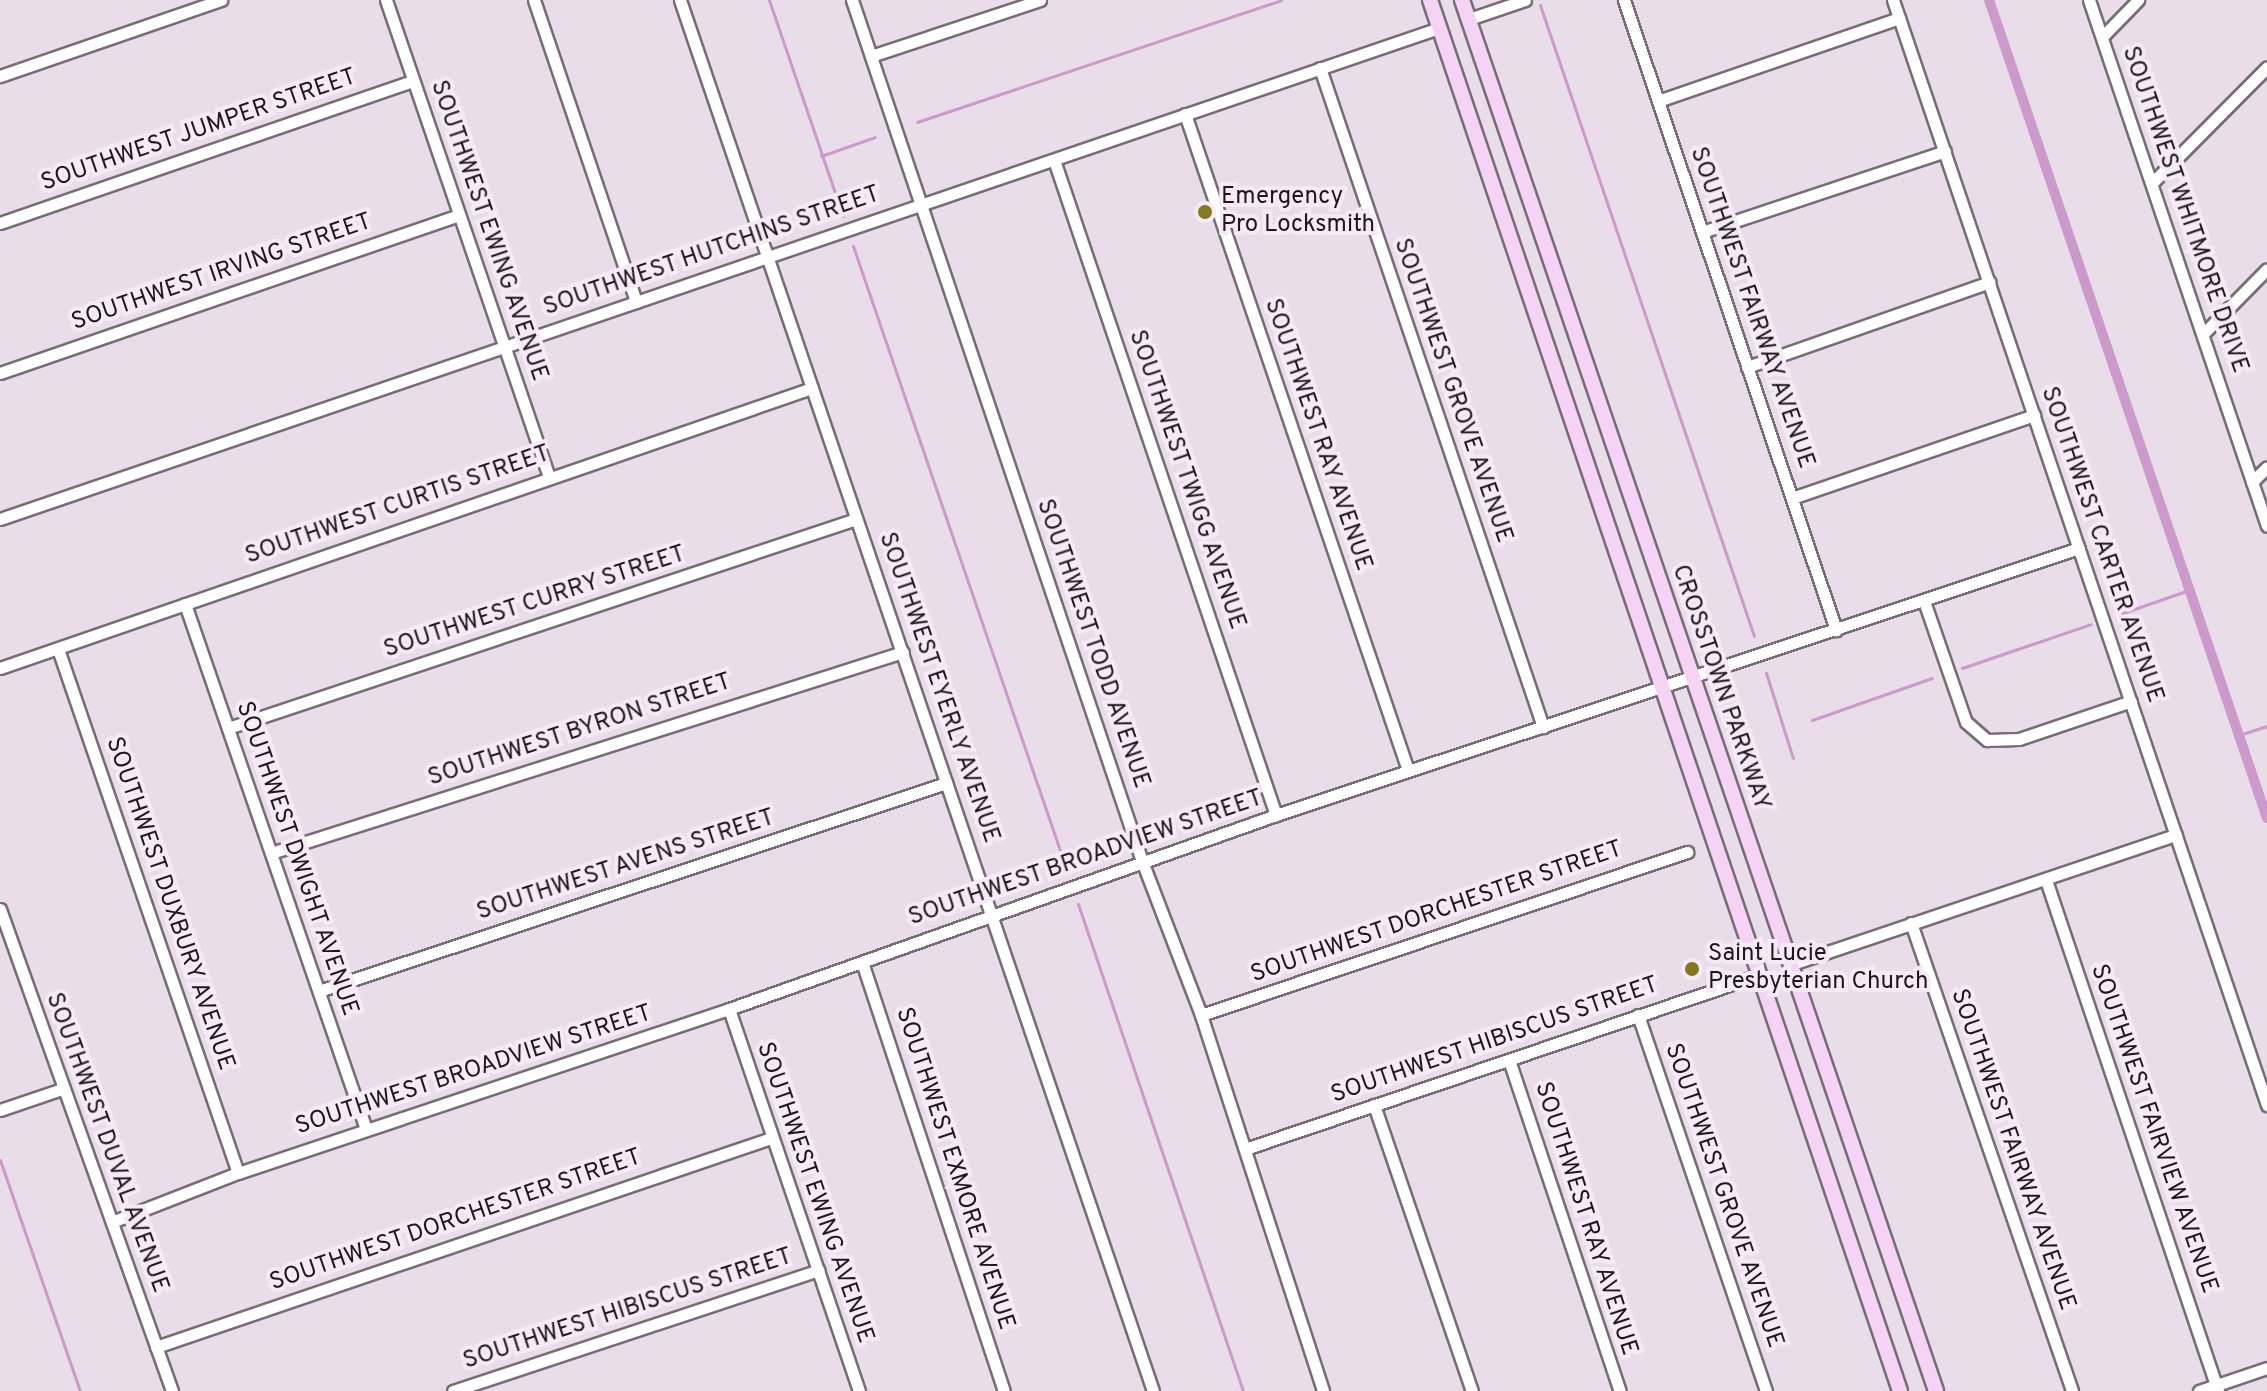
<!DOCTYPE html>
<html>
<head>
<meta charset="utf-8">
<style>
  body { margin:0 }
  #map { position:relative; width:2267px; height:1391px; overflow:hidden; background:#e9dde9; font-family:Overpass,sans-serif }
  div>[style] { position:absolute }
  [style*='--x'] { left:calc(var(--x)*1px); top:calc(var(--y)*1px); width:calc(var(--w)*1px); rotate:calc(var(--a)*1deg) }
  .stream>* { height:3px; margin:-1.5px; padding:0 1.5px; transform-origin:1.5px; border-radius:1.5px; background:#cb9acb }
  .canal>* { height:10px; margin:-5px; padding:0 5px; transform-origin:5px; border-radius:5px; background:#cb9acb }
  .roads { filter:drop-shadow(2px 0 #776c77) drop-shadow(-2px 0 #776c77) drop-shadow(0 2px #776c77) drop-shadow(0 -2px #776c77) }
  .minor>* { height:11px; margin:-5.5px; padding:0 5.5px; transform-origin:5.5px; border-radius:5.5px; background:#fff }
  .major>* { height:14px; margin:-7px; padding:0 7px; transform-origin:7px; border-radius:7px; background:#f4d3f4 }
  .dots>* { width:22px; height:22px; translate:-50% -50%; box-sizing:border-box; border:4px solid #f7eaf7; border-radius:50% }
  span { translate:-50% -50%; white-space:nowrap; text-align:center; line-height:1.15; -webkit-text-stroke:8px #f7eaf7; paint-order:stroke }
  .street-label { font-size:24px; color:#1c181c }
  .poi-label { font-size:24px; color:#1c181c }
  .left { translate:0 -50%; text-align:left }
</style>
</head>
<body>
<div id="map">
  <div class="stream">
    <div style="--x:769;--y:0;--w:228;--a:71.1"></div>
    <div style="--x:1540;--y:5;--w:666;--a:71.27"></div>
    <div style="--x:917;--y:122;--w:384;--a:-18.5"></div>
    <div style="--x:821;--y:156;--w:57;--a:-19.4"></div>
    <div style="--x:853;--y:246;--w:657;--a:71.1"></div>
    <div style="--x:2120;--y:614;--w:73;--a:-19.2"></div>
    <div style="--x:1962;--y:668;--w:136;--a:-18.8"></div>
    <div style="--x:1766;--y:673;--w:89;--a:72.4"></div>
    <div style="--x:1812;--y:720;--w:127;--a:-19.3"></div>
    <div style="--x:2239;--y:735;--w:29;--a:-18"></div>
    <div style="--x:1078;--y:904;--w:514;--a:71.28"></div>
    <div style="--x:0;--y:1160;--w:244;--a:70.9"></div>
  </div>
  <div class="canal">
    <div style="--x:1989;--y:0;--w:864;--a:71.23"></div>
  </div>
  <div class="roads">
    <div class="minor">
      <div style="--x:386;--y:0;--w:504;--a:71.13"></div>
      <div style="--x:534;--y:0;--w:319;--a:71.3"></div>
      <div style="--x:680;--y:0;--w:1469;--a:71.22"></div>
      <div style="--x:852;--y:0;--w:909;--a:71.39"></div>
      <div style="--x:1142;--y:861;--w:165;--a:69"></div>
      <div style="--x:1201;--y:1015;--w:395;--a:72"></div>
      <div style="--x:1624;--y:0;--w:665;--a:71.4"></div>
      <div style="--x:1893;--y:0;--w:1167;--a:71.3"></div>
      <div style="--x:2089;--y:0;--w:555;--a:71.3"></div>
      <div style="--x:1469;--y:19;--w:59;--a:-18.7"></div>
      <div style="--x:2102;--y:37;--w:52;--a:-45.8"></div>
      <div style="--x:871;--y:56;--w:178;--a:-18.3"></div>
      <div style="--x:1320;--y:68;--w:696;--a:71.3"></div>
      <div style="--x:0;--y:76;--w:234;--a:-19"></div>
      <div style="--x:1658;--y:101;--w:255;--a:-19"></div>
      <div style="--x:1185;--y:114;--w:693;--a:71.23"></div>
      <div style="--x:1054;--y:160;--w:692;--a:71.28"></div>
      <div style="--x:2152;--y:183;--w:163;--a:-45.2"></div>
      <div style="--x:0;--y:223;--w:437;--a:-19"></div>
      <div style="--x:1702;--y:232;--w:256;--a:-18.4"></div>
      <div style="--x:2203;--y:334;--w:91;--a:-45.4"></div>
      <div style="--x:1747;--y:367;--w:257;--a:-19.3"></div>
      <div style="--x:0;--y:373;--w:484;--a:-19"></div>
      <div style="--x:2252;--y:482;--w:21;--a:-45"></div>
      <div style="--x:1792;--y:498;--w:256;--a:-18.9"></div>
      <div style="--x:0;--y:519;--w:1520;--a:-18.84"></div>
      <div style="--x:1924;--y:601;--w:128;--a:70.9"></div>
      <div style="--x:1966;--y:722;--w:28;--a:41"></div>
      <div style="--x:1987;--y:740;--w:32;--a:-2"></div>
      <div style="--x:2019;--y:739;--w:118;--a:-18.7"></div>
      <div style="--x:185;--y:604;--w:555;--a:70.98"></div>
      <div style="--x:58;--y:649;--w:554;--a:71.04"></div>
      <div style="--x:0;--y:668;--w:859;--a:-19.03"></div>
      <div style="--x:228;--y:728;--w:662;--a:-18.41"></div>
      <div style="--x:271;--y:853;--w:663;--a:-17.64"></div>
      <div style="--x:2046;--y:880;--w:539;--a:71.4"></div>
      <div style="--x:0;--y:909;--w:512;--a:70.36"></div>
      <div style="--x:1911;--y:923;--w:495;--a:71"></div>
      <div style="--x:862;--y:962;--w:452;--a:71.7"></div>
      <div style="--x:1792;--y:964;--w:405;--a:-18.6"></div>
      <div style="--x:319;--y:991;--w:661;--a:-18.35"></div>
      <div style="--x:729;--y:1009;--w:404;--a:71.2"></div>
      <div style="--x:1201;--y:1015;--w:513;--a:-18.54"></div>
      <div style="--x:1638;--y:1015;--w:397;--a:71.2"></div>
      <div style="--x:1509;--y:1060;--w:349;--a:71.5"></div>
      <div style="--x:1374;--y:1105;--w:302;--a:71.1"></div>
      <div style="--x:0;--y:1110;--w:65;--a:-18.7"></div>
      <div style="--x:1245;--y:1149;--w:543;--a:-18.7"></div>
      <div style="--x:112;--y:1222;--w:135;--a:-21.3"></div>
      <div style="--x:238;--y:1173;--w:518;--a:-18.47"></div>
      <div style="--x:729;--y:1009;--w:580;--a:-19.53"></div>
      <div style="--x:1276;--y:815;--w:846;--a:-18.39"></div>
      <div style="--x:156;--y:1347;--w:650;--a:-18.77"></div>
      <div style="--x:453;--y:1391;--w:385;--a:-18.3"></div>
      <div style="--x:2199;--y:1391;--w:72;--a:-18.7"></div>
    </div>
    <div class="major">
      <div style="--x:1430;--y:0;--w:1468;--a:71.33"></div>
      <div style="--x:1462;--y:0;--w:1470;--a:71.18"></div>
    </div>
  </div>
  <div class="dots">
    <div style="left:1205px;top:212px;background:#84791d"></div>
    <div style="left:1692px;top:969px;background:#84791d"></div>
  </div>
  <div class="street-label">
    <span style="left:199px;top:131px;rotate:-19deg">SOUTHWEST JUMPER STREET</span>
    <span style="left:2184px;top:210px;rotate:71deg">SOUTHWEST WHITMORE DRIVE</span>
    <span style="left:488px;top:231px;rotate:71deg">SOUTHWEST EWING AVENUE</span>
    <span style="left:712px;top:252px;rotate:-19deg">SOUTHWEST HUTCHINS STREET</span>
    <span style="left:222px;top:273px;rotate:-19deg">SOUTHWEST IRVING STREET</span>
    <span style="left:1751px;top:308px;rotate:71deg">SOUTHWEST FAIRWAY AVENUE</span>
    <span style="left:1452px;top:391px;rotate:71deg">SOUTHWEST GROVE AVENUE</span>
    <span style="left:1317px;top:435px;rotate:71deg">SOUTHWEST RAY AVENUE</span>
    <span style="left:1186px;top:480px;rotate:71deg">SOUTHWEST TWIGG AVENUE</span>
    <span style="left:398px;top:506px;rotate:-19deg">SOUTHWEST CURTIS STREET</span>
    <span style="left:2101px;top:545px;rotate:71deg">SOUTHWEST CARTER AVENUE</span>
    <span style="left:535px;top:603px;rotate:-18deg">SOUTHWEST CURRY STREET</span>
    <span style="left:1092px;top:644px;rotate:71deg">SOUTHWEST TODD AVENUE</span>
    <span style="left:938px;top:688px;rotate:71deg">SOUTHWEST EYERLY AVENUE</span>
    <span style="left:1720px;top:688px;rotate:71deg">CROSSTOWN PARKWAY</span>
    <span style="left:580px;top:731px;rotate:-18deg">SOUTHWEST BYRON STREET</span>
    <span style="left:296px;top:859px;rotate:71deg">SOUTHWEST DWIGHT AVENUE</span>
    <span style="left:1086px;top:859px;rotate:-19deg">SOUTHWEST BROADVIEW STREET</span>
    <span style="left:626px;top:866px;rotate:-18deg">SOUTHWEST AVENS STREET</span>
    <span style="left:169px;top:904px;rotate:71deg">SOUTHWEST DUXBURY AVENUE</span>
    <span style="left:1437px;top:913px;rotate:-19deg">SOUTHWEST DORCHESTER STREET</span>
    <span style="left:1495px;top:1041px;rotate:-19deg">SOUTHWEST HIBISCUS STREET</span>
    <span style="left:474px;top:1071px;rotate:-18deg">SOUTHWEST BROADVIEW STREET</span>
    <span style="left:2153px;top:1129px;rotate:71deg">SOUTHWEST FAIRVIEW AVENUE</span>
    <span style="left:106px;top:1143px;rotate:70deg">SOUTHWEST DUVAL AVENUE</span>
    <span style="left:2012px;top:1150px;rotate:71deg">SOUTHWEST FAIRWAY AVENUE</span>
    <span style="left:954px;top:1169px;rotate:72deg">SOUTHWEST EXMORE AVENUE</span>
    <span style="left:814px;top:1193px;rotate:71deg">SOUTHWEST EWING AVENUE</span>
    <span style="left:1723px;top:1196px;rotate:71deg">SOUTHWEST GROVE AVENUE</span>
    <span style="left:1585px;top:1219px;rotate:72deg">SOUTHWEST RAY AVENUE</span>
    <span style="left:456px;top:1221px;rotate:-19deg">SOUTHWEST DORCHESTER STREET</span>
    <span style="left:628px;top:1310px;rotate:-18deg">SOUTHWEST HIBISCUS STREET</span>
  </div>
  <div class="poi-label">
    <span class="left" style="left:1221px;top:212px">Emergency<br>Pro Locksmith</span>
    <span class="left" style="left:1708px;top:969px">Saint Lucie<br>Presbyterian Church</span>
  </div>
</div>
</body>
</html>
